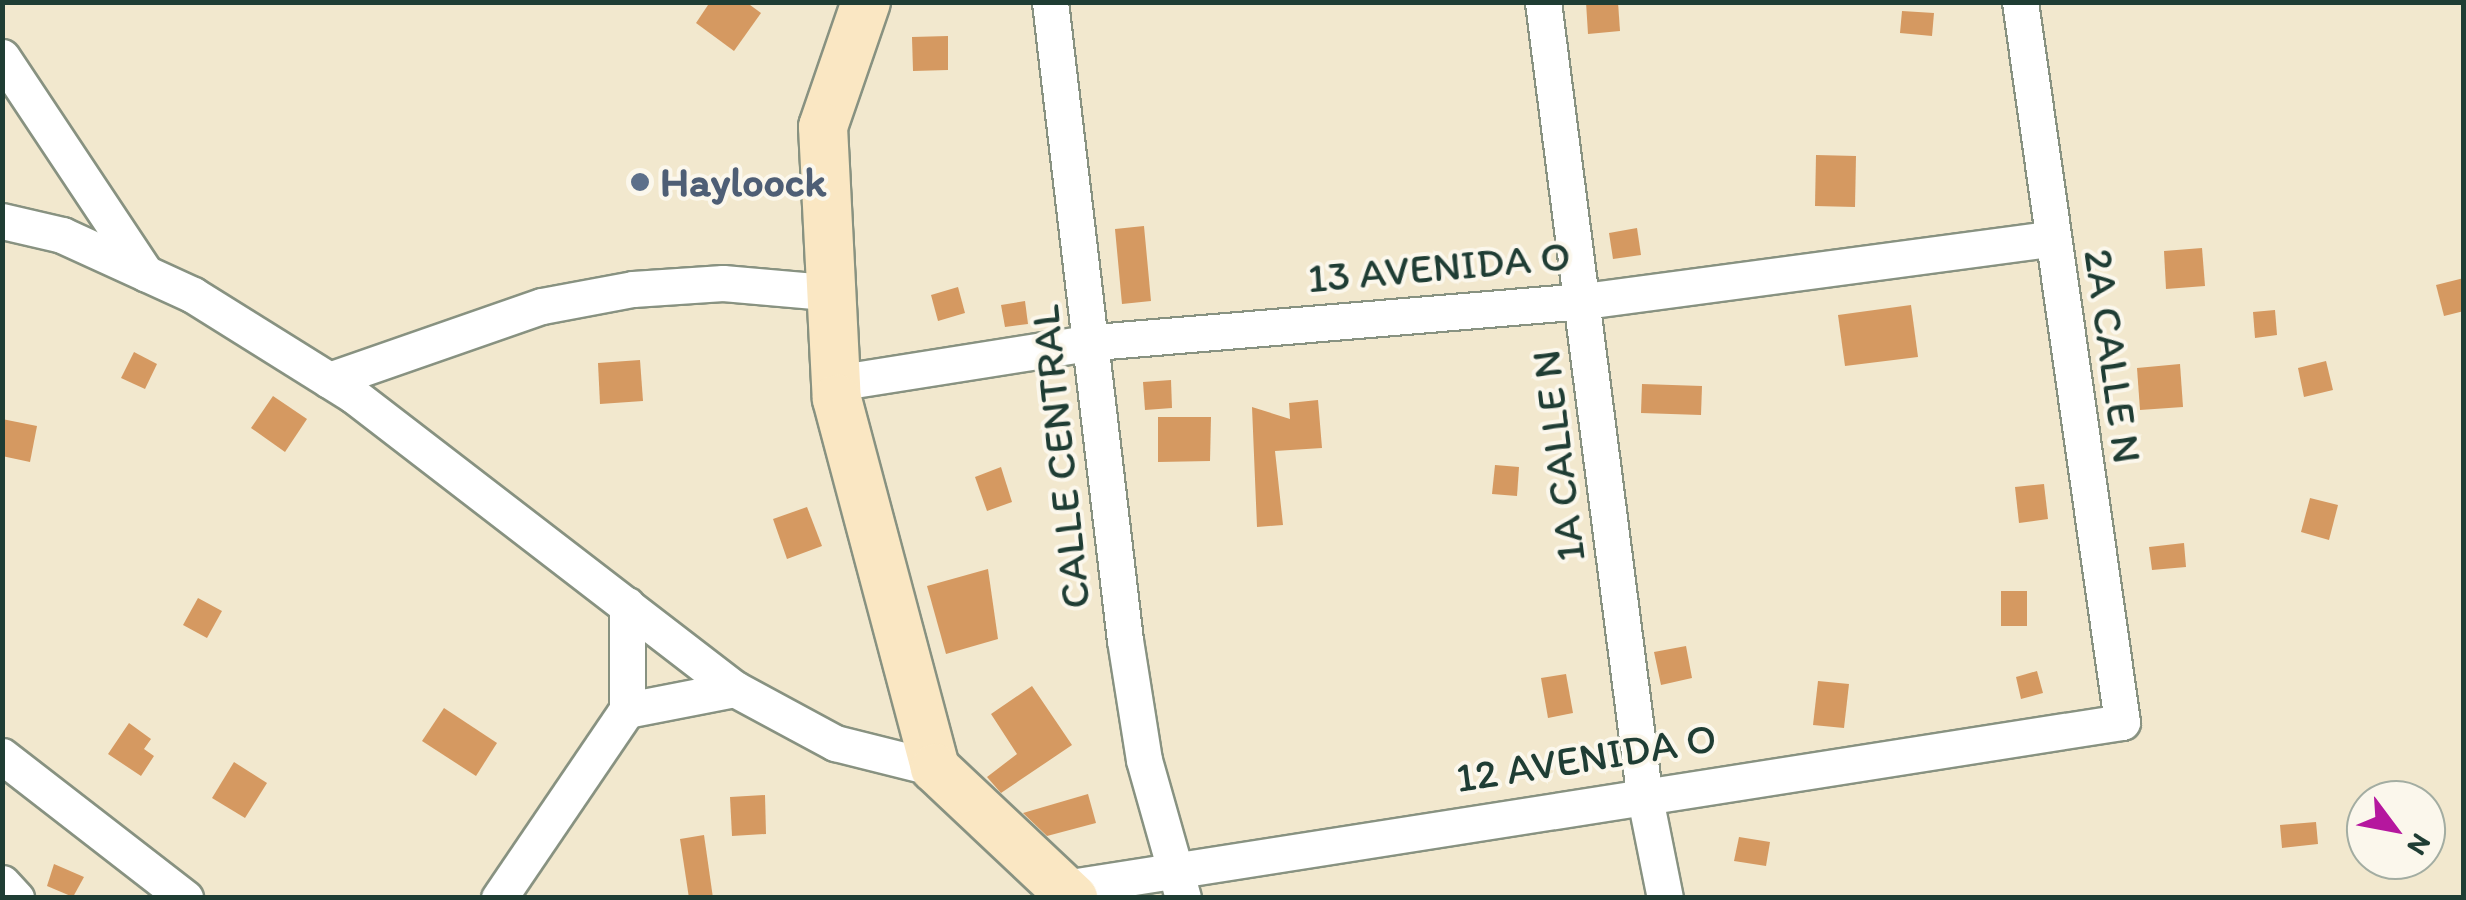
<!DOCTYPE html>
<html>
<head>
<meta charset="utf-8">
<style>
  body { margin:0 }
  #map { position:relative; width:2466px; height:900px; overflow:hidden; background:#f2e8ce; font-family:Itim,sans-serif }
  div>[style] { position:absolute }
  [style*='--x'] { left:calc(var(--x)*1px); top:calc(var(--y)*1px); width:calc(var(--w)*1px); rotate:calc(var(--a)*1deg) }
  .building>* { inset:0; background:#d59961 }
  .roads { filter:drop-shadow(2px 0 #889281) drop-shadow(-2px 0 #889281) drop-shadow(0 2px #889281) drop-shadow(0 -2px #889281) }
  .street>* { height:35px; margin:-17.5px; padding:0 17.5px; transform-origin:17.5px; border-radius:17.5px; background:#fff }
  .secondary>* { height:48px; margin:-24px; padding:0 24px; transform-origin:24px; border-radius:24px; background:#fae7c3 }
  .dots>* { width:28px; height:28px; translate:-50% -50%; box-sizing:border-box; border:5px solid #fbf7ec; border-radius:50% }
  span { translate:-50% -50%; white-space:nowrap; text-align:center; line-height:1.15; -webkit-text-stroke:8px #fbf7ec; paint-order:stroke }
  .service-label { font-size:42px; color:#4e5e75; font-weight:700 }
  .left { translate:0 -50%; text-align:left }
  .street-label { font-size:42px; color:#1f3d34 }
  .frame { position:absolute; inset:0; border:5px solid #1f3d34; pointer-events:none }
  .north { position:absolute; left:2346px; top:780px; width:100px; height:100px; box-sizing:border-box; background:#fbf7ec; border:2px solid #a3ada2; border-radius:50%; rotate:122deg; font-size:28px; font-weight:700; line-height:40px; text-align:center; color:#1f3d34 }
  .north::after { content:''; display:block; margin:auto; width:35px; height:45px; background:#b5179e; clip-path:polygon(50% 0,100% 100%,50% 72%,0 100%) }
</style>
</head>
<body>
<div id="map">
  <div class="building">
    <div style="clip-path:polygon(710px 2px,746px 2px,761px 13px,734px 51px,696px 23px)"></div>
    <div style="clip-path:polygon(1586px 2px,1618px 2px,1620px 31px,1588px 34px)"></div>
    <div style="clip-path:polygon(1902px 11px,1934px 13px,1932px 36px,1900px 33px)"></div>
    <div style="clip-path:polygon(948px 36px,948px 70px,913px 71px,912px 37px)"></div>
    <div style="clip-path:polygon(1816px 155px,1856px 156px,1855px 207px,1815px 206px)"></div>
    <div style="clip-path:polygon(1144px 226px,1151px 301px,1122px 304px,1115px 229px)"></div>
    <div style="clip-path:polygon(1637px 228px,1641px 255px,1613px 259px,1609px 233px)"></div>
    <div style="clip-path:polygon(2202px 248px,2205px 286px,2166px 289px,2164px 251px)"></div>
    <div style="clip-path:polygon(2464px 278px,2464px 311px,2444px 316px,2436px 285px)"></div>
    <div style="clip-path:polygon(958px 287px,965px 313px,938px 321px,931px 295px)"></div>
    <div style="clip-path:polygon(1025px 301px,1028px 324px,1005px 327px,1001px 305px)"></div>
    <div style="clip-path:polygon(1911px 305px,1918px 357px,1845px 366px,1838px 315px)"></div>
    <div style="clip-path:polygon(2275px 310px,2277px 335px,2255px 338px,2253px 312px)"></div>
    <div style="clip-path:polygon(134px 352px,157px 364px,145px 389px,121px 378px)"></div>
    <div style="clip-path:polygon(640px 360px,643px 401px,600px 404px,598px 363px)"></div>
    <div style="clip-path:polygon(2326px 361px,2333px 390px,2304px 397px,2298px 368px)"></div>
    <div style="clip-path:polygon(2180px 364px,2183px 407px,2140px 410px,2137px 368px)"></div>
    <div style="clip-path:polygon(1171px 380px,1172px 408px,1145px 410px,1143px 382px)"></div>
    <div style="clip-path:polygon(1642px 384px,1702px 386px,1701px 415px,1641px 413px)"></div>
    <div style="clip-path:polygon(273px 396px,307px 419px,285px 452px,251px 428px)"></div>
    <div style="clip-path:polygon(1318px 400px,1322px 448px,1275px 451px,1283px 525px,1257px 527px,1252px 407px,1290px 419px,1289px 403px)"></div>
    <div style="clip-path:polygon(1158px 417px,1211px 417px,1210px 461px,1158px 462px)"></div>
    <div style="clip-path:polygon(2px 419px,37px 426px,30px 462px,2px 456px)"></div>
    <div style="clip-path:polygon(1495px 465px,1519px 467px,1517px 496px,1492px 494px)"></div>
    <div style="clip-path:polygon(1001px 467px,1012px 502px,987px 511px,975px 477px)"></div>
    <div style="clip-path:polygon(2044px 484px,2048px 519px,2019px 523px,2015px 487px)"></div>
    <div style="clip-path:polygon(2310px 498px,2338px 505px,2329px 540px,2301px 532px)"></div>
    <div style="clip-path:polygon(807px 507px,822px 546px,787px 559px,773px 519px)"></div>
    <div style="clip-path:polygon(2184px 543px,2186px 567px,2152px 570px,2149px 547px)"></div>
    <div style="clip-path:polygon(988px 569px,998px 639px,946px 654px,927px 586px)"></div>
    <div style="clip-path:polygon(2001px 591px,2027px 591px,2027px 626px,2001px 626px)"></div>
    <div style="clip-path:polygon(198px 598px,222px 611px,207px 638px,183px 625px)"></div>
    <div style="clip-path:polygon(1686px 646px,1692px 678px,1661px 685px,1654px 652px)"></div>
    <div style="clip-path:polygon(2037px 671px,2043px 693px,2021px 699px,2016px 677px)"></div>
    <div style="clip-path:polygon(1566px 674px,1573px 713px,1548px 718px,1541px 678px)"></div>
    <div style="clip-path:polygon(1818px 681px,1849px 684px,1844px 728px,1813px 725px)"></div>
    <div style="clip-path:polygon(1032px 686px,1072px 745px,1001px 793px,987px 777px,1017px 754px,991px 714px)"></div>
    <div style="clip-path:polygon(444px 708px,497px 743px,476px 776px,422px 741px)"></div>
    <div style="clip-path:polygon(129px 723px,151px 739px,144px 749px,154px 756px,141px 776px,108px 754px)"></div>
    <div style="clip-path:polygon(234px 762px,267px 783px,245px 818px,212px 798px)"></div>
    <div style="clip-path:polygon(1088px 794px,1096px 823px,1047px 836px,1023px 813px)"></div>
    <div style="clip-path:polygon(765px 795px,766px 834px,732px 836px,730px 797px)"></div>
    <div style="clip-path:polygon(2316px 822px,2318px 844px,2282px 848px,2280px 825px)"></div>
    <div style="clip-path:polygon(704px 835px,713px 898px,689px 898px,680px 839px)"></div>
    <div style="clip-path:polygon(1739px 837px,1770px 842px,1766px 866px,1734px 861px)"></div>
    <div style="clip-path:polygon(54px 864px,84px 877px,73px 897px,47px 886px)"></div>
  </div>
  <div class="roads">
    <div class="street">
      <div style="--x:1050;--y:2;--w:642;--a:83.3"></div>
      <div style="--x:1125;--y:640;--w:121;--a:81"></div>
      <div style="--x:1144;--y:760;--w:143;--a:74.2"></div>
      <div style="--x:1543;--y:2;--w:797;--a:82.72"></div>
      <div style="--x:1644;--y:793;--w:107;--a:78.7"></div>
      <div style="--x:2;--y:57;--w:260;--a:56.4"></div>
      <div style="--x:2;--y:221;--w:62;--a:13.1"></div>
      <div style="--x:62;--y:235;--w:144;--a:24.6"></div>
      <div style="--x:193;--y:295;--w:189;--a:32"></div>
      <div style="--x:353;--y:395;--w:482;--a:37.6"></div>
      <div style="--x:735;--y:689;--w:114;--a:28.4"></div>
      <div style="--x:835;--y:743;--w:103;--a:14"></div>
      <div style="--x:329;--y:380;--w:225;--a:-19.2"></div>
      <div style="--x:542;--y:306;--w:93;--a:-10.6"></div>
      <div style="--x:633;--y:289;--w:90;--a:-3.8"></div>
      <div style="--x:723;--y:283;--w:103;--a:5"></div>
      <div style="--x:835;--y:383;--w:263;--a:-9"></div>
      <div style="--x:1095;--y:342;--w:491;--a:-4.8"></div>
      <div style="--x:1584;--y:301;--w:471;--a:-7.6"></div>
      <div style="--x:627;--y:605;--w:105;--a:90"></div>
      <div style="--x:2;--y:756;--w:232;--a:37.8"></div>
      <div style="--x:2;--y:883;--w:21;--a:47"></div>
      <div style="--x:1064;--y:888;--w:1071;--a:-8.92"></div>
      <div style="--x:2122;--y:722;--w:727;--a:-98.06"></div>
      <div style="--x:499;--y:898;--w:227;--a:-55.8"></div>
      <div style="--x:627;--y:710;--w:110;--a:-11"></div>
    </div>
    <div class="secondary">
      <div style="--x:866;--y:2;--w:132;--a:109"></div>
      <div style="--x:823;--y:127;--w:272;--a:87.1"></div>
      <div style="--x:837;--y:399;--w:382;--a:75.1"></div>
      <div style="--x:935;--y:768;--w:190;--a:43.3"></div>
    </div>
  </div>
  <div class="dots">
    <div style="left:640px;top:182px;background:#5c6f8a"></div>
  </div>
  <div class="service-label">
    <span class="left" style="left:660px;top:182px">Hayloock</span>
  </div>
  <div class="street-label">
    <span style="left:1439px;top:267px;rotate:-5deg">13 AVENIDA O</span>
    <span style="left:2113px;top:356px;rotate:82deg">2A CALLE N</span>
    <span style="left:1558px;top:456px;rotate:-97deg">1A CALLE N</span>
    <span style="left:1060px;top:457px;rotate:-96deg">CALLE CENTRAL</span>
    <span style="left:1586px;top:758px;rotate:-9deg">12 AVENIDA O</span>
  </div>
  <div class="frame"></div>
  <div class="north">N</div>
</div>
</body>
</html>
